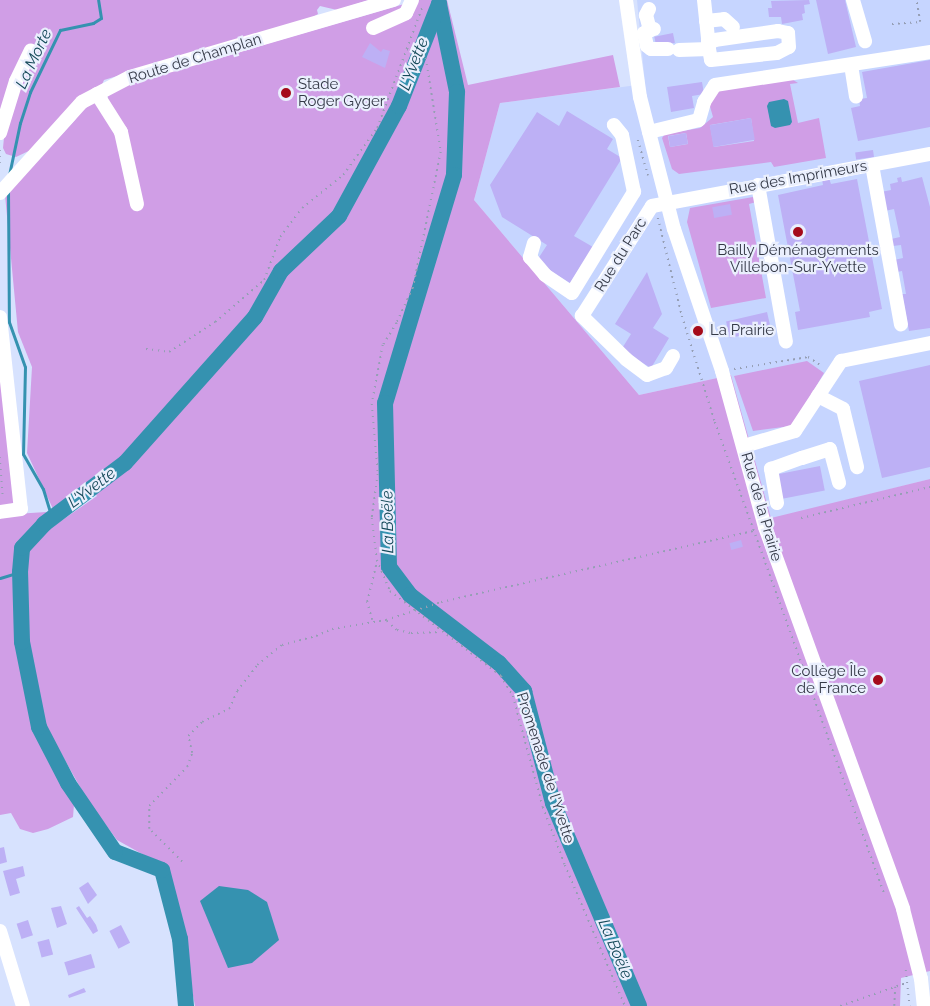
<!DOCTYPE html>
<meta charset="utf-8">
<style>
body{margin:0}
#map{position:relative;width:930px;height:1006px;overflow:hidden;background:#d7e2fe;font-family:Raleway,sans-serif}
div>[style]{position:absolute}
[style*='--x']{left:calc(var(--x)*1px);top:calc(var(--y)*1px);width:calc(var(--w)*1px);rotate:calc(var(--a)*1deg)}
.built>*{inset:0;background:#c6d5ff}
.green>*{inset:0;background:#d09ee6}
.water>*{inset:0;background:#3592b0}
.stream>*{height:3px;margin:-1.5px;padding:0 1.5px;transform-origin:1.5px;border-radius:1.5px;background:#3592b0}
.river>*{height:16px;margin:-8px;padding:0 8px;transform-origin:8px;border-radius:8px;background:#3592b0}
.building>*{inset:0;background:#bdb0f5;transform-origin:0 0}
.path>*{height:1.5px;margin-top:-0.75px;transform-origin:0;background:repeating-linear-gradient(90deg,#959eb4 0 1.5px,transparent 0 6px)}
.minor>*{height:14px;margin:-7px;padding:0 7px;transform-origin:7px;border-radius:7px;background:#fff}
.dots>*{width:16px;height:16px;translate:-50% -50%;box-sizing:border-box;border:3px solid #eaeffd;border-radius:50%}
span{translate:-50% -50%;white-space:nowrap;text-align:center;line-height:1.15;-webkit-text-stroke:4.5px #eaeffd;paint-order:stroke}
.street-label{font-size:15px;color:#343947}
.poi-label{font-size:15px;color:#343947}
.left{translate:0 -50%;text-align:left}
.right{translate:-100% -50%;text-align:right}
.water-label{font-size:16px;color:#144858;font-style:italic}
</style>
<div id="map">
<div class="built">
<div style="clip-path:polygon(637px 0,930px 0,930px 479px,771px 519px,731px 375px,639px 395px,474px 200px,500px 103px,645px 84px)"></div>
</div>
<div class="green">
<div style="clip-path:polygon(0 0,369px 0,337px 10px,320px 6px,317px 10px,318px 14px,313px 17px,104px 80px,100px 89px,109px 107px,107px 90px,418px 0,447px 0,468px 85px,613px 55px,620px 87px,500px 103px,474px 200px,639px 395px,731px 375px,771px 518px,930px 479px,930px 971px,901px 978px,900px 1006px,195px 1006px,169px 869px,117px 840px,88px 801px,45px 725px,25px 619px,25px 560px,30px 548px,48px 530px,97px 496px,89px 485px,53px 509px,27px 453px,32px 367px,18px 332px,5px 195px,77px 118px,52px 140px,16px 157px,6px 154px,3px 148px,5px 127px,0 120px)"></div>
<div style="clip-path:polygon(evenodd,790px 78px,798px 83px,790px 84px,798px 123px,819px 118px,826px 158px,774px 167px,771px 162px,679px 174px,672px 169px,662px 138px,665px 134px,700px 128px,713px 117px,709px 103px,718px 90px,790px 78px,751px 118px,754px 141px,714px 147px,710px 125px,751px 118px,790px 78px,686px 133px,688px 144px,670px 147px,668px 136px,686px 133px)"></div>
<div style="clip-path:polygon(753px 197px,756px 202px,749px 204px,766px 298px,711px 308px,687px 222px,690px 208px)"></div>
<div style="clip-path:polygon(0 357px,14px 503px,0 510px)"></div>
<div style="clip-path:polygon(807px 361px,824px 373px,797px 419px,791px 426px,753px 431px,734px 376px)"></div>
<div style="clip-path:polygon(46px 512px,47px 516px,17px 547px,22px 642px,39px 727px,75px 792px,73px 817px,48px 829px,33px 833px,20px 829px,11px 813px,0 815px,0 515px)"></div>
</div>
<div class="water">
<div style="clip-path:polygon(784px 99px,788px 101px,792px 122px,790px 125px,775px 128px,771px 126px,767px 106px,769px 102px)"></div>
<div style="clip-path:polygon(219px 886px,248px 890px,267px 902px,279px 940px,252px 963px,228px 968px,200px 901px)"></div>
</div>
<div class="stream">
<div style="--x:9;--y:175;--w:53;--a:-78.1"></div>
<div style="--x:20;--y:123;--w:33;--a:-72"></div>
<div style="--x:30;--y:92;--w:69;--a:-64.2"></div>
<div style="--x:60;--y:30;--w:34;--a:-12"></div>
<div style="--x:93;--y:23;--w:9;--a:-32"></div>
<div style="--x:101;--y:18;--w:18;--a:-99"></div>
<div style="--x:8;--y:191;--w:131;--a:89.6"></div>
<div style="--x:9;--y:322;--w:48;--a:70.4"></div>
<div style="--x:25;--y:367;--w:87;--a:91.3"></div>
<div style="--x:23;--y:454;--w:40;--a:60.3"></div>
<div style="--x:43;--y:489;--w:30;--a:73"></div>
<div style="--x:0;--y:578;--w:21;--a:-17"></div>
</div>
<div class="river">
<div style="--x:439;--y:4;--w:90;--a:78.4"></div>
<div style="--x:457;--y:92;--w:83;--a:92.1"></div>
<div style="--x:454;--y:175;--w:238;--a:106.8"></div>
<div style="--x:385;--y:403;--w:164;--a:88.6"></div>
<div style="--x:389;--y:567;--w:35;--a:53"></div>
<div style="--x:410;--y:595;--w:112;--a:37.4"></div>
<div style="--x:499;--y:663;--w:38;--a:48"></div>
<div style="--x:524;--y:691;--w:116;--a:75.5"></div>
<div style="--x:553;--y:803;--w:220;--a:67"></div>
<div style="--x:186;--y:1006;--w:67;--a:-95.1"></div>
<div style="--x:180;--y:939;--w:71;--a:-104.6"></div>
<div style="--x:162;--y:870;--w:50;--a:-159"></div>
<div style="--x:115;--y:852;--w:83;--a:-124.3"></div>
<div style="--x:68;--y:783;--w:63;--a:-117.4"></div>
<div style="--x:39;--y:727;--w:87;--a:-101.3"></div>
<div style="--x:22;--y:642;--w:70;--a:-91.6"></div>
<div style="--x:20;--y:572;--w:24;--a:-85"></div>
<div style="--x:22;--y:548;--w:33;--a:-47"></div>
<div style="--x:44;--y:524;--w:101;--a:-37"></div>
<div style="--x:125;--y:463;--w:195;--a:-48.3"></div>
<div style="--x:255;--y:317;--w:53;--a:-60.5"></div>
<div style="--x:281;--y:271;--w:80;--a:-43.5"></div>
<div style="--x:339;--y:216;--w:125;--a:-61.4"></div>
<div style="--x:399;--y:106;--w:110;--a:-68.6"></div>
</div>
<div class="building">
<div style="clip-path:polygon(809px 0,810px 4px,804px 5px,805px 13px,802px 14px,803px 20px,782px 24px,781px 17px,769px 17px,768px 8px,772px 8px,771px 1px)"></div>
<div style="clip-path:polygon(816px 0,845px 0,856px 47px,828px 54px)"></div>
<div style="left:673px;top:33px;width:10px;height:19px;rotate:79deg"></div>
<div style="clip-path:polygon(370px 43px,381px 52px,383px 49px,390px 51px,385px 68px,362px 57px)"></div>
<div style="clip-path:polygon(930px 60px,930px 127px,858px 141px,851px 108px,860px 106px,859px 99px,867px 98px,862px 72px)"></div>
<div style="clip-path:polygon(702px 82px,704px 94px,692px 96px,694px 108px,671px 112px,667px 87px)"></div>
<div style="clip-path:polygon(567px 111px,613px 139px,607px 149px,622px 158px,574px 236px,593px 247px,570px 283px,536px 262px,547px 245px,502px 217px,490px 185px,537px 112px,559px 126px)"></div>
<div style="left:751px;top:118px;width:22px;height:42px;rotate:80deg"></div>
<div style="left:686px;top:133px;width:11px;height:18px;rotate:80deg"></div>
<div style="left:873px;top:150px;width:7px;height:18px;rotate:82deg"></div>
<div style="clip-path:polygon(901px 177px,902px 182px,922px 177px,930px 207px,930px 328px,909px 331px,902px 294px,906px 294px,902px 271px,897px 272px,894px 260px,903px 258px,901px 245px,893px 246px,891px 239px,900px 237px,894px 209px,885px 211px,881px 192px,891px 190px,890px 184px,898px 182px,897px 178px)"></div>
<div style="clip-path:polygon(829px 178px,831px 184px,857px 179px,882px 309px,869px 312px,870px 317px,798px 330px,795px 312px,800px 311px,778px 195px,823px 185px,822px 179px)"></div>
<div style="left:730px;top:204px;width:11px;height:18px;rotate:80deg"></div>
<div style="clip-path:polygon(647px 272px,662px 314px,653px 328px,669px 338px,651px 368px,621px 350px,631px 334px,615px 324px)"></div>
<div style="left:767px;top:312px;width:17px;height:42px;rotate:77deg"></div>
<div style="clip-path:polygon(930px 365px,930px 467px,882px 478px,859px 381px)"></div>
<div style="left:820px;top:466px;width:25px;height:47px;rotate:79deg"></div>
<div style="left:741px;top:540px;width:7px;height:12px;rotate:74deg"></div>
<div style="clip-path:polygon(4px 847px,7px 862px,0 864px,0 848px)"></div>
<div style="clip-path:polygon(23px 866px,25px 876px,16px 879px,20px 893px,10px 896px,3px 871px)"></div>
<div style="clip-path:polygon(88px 882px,97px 895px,88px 904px,79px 888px)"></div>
<div style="clip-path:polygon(61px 906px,67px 924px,57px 928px,51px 908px)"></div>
<div style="clip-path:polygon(79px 906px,87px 918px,90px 916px,96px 925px,98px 931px,93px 934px,76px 908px)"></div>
<div style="left:28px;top:920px;width:16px;height:12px;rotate:72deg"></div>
<div style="left:121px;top:925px;width:20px;height:13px;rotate:63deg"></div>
<div style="left:49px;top:939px;width:16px;height:12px;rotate:75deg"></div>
<div style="left:91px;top:954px;width:14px;height:28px;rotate:73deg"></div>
<div style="clip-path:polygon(84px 988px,86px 992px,69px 998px,68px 995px)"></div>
</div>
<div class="path">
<div style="--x:892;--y:24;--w:28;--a:-4"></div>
<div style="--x:920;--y:22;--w:22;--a:-100"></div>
<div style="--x:407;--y:49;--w:21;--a:25"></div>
<div style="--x:426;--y:58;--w:95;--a:80.9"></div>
<div style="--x:441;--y:152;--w:139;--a:101.6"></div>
<div style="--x:413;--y:288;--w:38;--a:115"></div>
<div style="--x:397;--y:323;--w:26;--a:122"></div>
<div style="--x:383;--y:345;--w:60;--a:100.6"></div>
<div style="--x:372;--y:404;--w:70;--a:85.1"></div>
<div style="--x:378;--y:474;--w:44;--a:97.8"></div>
<div style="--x:372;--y:518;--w:42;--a:83.2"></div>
<div style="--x:377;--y:560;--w:34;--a:67"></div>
<div style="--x:390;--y:591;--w:140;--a:37.4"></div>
<div style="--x:501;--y:676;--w:23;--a:59"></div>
<div style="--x:513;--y:696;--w:115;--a:74.9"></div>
<div style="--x:543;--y:807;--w:62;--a:69.2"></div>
<div style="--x:565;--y:865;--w:153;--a:66.9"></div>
<div style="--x:638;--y:140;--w:37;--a:74"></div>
<div style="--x:0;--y:150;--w:18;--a:90"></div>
<div style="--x:658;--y:218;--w:101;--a:76.2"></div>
<div style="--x:682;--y:316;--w:111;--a:72.7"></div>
<div style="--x:715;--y:422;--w:500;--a:70.26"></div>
<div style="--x:146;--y:349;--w:23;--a:7"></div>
<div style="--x:169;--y:352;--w:55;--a:-33.1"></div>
<div style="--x:215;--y:322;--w:65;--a:-40.6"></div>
<div style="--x:264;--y:280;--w:46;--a:-69.6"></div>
<div style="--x:280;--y:237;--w:36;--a:-53"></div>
<div style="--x:302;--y:208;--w:53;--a:-38.8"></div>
<div style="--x:343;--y:175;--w:58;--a:-54.1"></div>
<div style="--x:377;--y:128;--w:131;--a:-69.5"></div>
<div style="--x:734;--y:369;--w:75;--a:-9.2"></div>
<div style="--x:808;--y:357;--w:17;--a:33"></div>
<div style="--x:0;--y:457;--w:41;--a:85.8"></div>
<div style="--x:801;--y:518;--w:133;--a:-13.5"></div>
<div style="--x:372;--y:620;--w:19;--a:-106"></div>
<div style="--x:367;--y:602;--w:42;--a:-76.3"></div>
<div style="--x:387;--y:621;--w:13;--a:42"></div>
<div style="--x:397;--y:630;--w:14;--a:12"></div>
<div style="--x:411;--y:633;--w:30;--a:-2"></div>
<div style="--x:182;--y:862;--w:47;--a:-135"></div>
<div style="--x:149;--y:829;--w:23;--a:-90"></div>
<div style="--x:149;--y:806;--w:54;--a:-45.7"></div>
<div style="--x:187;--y:767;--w:15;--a:-70"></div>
<div style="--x:192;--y:753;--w:17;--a:-103"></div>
<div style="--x:188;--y:736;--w:20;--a:-45"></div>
<div style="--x:202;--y:722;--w:30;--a:-26"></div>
<div style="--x:229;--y:709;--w:20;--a:-66"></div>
<div style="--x:237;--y:691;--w:33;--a:-52"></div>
<div style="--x:257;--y:665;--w:32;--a:-39"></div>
<div style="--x:282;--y:645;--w:35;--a:-15"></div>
<div style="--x:316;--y:636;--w:17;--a:-24"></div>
<div style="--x:332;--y:629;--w:55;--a:-9.5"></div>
<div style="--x:386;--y:620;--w:58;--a:-18.1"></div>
<div style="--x:441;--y:602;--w:320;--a:-12.8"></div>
<div style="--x:906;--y:970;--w:36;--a:84"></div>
<div style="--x:840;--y:1006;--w:70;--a:-19.2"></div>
<div style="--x:894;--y:1006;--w:19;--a:-87"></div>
</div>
<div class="minor">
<div style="--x:626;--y:0;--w:98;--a:81.8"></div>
<div style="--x:640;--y:97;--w:136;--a:75.6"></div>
<div style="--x:674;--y:229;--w:150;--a:71.3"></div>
<div style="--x:722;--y:371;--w:162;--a:74.6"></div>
<div style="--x:765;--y:527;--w:406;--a:70.1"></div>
<div style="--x:903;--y:909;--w:72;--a:75.6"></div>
<div style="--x:921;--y:979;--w:27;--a:84"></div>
<div style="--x:704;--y:0;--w:39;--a:84"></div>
<div style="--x:708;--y:39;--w:5;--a:90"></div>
<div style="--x:708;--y:44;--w:16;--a:79"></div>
<div style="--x:711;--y:60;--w:66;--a:-6.1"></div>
<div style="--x:777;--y:53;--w:13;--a:-27"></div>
<div style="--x:789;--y:47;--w:14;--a:-94"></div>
<div style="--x:788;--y:33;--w:10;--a:-169"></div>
<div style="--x:778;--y:31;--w:64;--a:171.9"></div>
<div style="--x:715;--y:40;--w:8;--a:150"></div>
<div style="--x:853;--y:0;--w:43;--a:73.7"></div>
<div style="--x:649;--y:9;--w:7;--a:117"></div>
<div style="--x:646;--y:15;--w:16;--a:75"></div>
<div style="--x:650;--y:30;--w:4;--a:-14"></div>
<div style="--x:706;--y:21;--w:18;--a:-6"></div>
<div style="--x:724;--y:19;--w:12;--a:42"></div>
<div style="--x:373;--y:28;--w:36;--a:-24"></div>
<div style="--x:406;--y:13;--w:14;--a:-65"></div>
<div style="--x:650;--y:30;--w:7;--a:153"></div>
<div style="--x:644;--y:33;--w:13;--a:77"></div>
<div style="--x:647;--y:46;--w:5;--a:37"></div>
<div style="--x:651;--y:49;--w:17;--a:0"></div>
<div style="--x:679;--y:50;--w:30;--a:-2"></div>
<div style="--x:851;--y:65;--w:32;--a:81"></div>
<div style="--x:97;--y:94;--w:45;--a:57.7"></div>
<div style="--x:121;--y:132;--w:74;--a:77.5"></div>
<div style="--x:649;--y:132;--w:51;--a:-13.5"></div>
<div style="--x:699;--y:120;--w:19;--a:-74"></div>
<div style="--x:704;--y:102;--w:20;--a:-57"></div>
<div style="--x:715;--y:85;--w:218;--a:-8.7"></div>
<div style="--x:0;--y:133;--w:54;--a:-72.9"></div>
<div style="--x:16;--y:81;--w:34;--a:-64"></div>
<div style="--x:872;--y:165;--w:162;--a:79.7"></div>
<div style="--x:758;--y:185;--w:159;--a:79.9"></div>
<div style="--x:0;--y:193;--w:122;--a:-48"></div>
<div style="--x:82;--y:102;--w:54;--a:-27.5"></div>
<div style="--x:130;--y:77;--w:275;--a:-16.3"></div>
<div style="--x:534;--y:243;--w:15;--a:106"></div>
<div style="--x:530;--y:257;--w:23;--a:50"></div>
<div style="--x:545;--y:275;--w:32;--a:34"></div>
<div style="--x:572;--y:293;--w:119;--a:-58.5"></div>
<div style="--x:634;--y:192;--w:58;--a:-101.9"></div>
<div style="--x:622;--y:135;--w:13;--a:-129"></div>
<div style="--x:0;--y:317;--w:193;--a:83.8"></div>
<div style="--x:21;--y:509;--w:21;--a:172"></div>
<div style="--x:673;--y:356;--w:14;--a:120"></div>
<div style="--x:666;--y:368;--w:20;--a:160"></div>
<div style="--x:647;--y:375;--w:26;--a:-143"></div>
<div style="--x:626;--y:359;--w:62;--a:-135.7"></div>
<div style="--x:582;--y:316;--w:130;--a:-57.5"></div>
<div style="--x:652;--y:206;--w:283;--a:-10.6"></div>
<div style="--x:818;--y:396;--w:28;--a:27"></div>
<div style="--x:843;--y:409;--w:60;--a:76.4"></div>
<div style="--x:744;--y:446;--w:53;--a:-16.4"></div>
<div style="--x:795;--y:431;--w:84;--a:-56.7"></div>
<div style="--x:841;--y:361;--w:91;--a:-11.4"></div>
<div style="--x:777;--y:503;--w:35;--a:-100"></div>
<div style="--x:771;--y:469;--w:33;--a:-20"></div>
<div style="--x:802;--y:458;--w:29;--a:-18"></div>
<div style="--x:830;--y:449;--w:35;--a:75"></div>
<div style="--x:0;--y:931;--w:78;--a:73"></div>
</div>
<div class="dots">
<div style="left:286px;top:93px;background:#a50b1b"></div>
<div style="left:798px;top:232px;background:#a50b1b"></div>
<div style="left:698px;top:331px;background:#a50b1b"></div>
<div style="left:878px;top:680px;background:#a50b1b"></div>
</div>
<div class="street-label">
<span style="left:195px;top:59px;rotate:-17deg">Route de Champlan</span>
<span style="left:798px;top:178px;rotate:-10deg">Rue des Imprimeurs</span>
<span style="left:621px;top:255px;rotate:-58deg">Rue du Parc</span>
<span style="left:761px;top:507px;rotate:74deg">Rue de la Prairie</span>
<span style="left:545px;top:768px;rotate:72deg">Promenade de l'Yvette</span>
</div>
<div class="poi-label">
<span class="left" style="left:298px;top:93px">Stade<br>Roger Gyger</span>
<span style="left:798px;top:259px">Bailly Déménagements<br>Villebon-Sur-Yvette</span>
<span class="left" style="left:710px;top:331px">La Prairie</span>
<span class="right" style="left:866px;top:680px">Collège Île<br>de France</span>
</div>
<div class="water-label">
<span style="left:34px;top:59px;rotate:-65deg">La Morte</span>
<span style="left:414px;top:64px;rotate:-69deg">L'Yvette</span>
<span style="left:92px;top:488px;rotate:-37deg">L'Yvette</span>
<span style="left:388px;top:522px;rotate:-91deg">La Boële</span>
<span style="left:615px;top:949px;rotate:67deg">La Boële</span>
</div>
</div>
